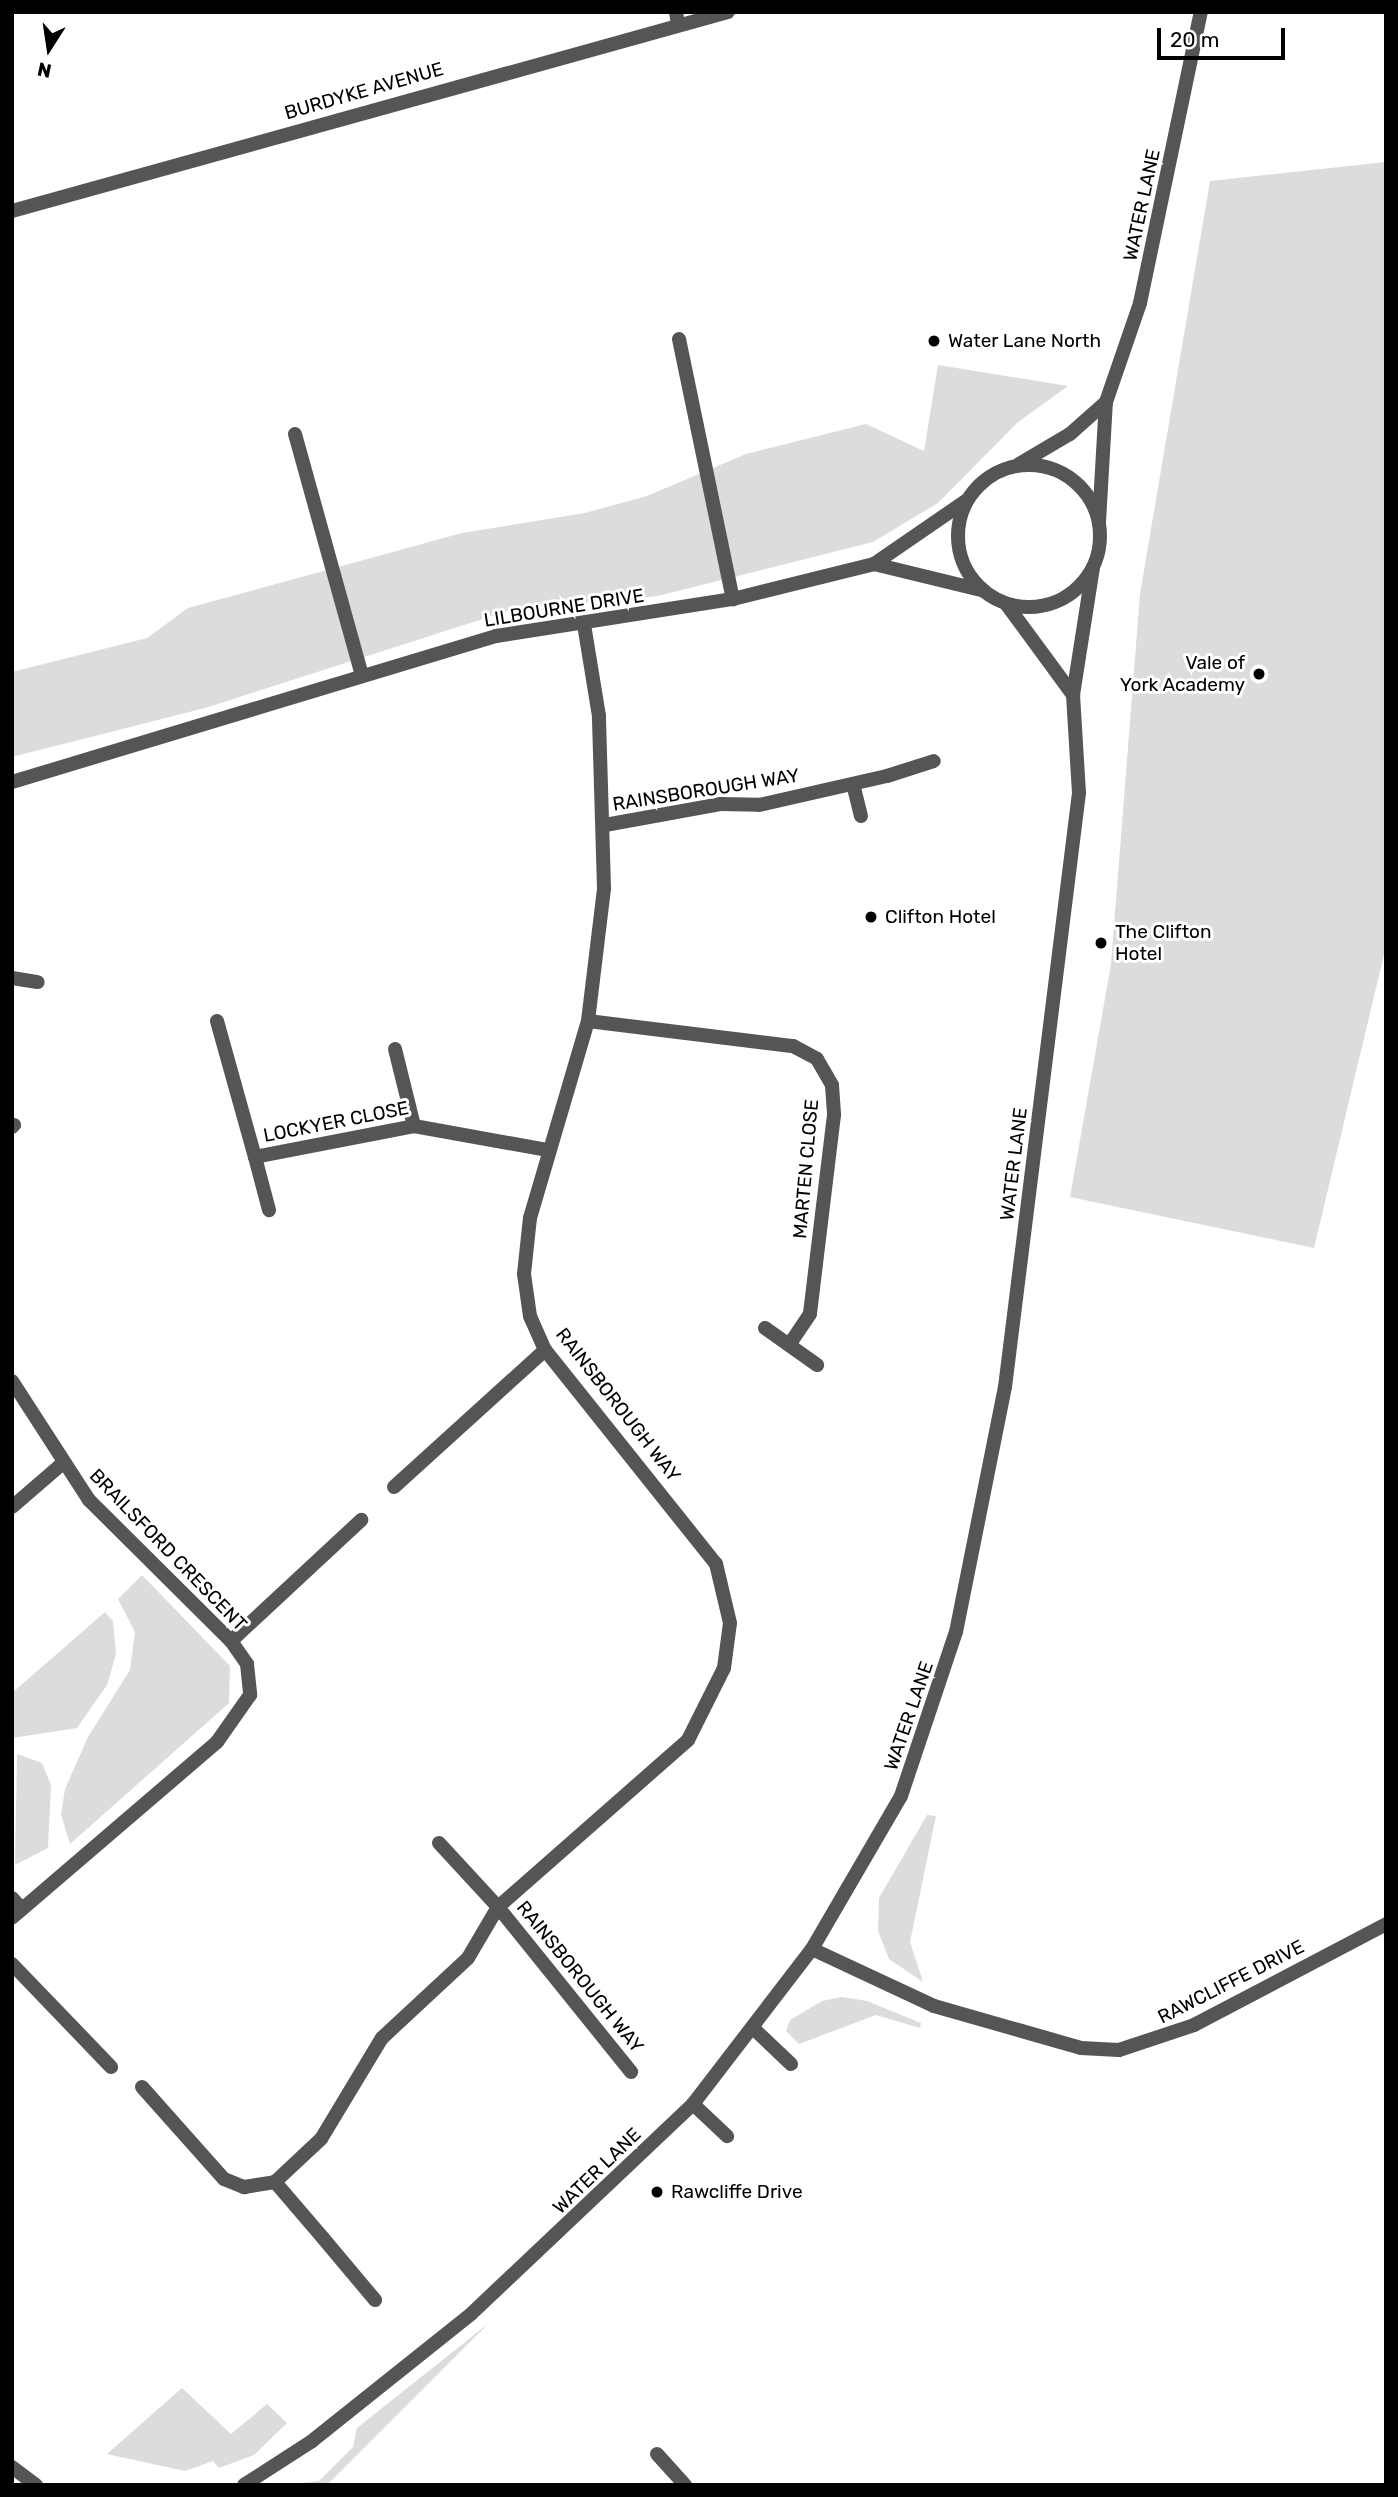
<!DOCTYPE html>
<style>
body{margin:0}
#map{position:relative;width:1398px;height:2497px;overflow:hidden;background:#fff;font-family:Rubik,sans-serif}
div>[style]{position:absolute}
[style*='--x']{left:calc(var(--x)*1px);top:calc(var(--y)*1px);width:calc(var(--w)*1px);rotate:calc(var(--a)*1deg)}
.green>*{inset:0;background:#dcdcdc}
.service>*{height:14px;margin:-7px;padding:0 7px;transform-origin:7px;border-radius:7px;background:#555}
.minor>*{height:14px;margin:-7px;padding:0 7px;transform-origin:7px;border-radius:7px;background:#555}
.tertiary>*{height:14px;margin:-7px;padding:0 7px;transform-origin:7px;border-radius:7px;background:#555}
.tertiary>.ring{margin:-7px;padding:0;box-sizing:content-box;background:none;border:14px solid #555;border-radius:50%}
.dots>*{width:19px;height:19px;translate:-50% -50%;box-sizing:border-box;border:4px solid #fff;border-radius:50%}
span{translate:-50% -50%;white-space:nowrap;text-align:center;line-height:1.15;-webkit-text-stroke:6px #fff;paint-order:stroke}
.street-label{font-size:19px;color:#000}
.poi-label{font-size:19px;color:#000}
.left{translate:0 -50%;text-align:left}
.right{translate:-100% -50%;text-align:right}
.frame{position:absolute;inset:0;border:14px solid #000;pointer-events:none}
.north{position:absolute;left:14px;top:14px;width:70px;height:70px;-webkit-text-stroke:5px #fff;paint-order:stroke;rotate:192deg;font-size:19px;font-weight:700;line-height:28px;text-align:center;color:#000}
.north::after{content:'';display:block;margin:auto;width:24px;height:32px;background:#000;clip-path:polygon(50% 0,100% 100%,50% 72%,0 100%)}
.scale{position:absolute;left:1157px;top:28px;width:128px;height:32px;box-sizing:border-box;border:4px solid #000;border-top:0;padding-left:9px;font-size:21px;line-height:24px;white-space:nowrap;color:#000;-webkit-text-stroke:5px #fff;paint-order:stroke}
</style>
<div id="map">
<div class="green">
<div style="clip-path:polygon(1386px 162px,1386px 946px,1314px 1248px,1070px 1197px,1111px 964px,1140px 594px,1210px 181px)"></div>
<div style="clip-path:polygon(938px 365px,1068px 386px,1017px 423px,938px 503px,873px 542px,658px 596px,514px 609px,205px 708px,12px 757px,12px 672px,147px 638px,188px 608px,462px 533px,585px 513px,647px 496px,746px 454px,866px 424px,924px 451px)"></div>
<div style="clip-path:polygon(142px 1575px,230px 1666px,229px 1703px,70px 1844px,61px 1815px,65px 1789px,88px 1737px,130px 1670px,135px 1632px,118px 1599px)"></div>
<div style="clip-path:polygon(105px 1612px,113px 1621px,116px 1654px,107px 1685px,77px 1728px,12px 1738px,12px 1693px)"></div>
<div style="clip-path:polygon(17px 1754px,42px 1763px,51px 1785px,48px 1848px,15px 1865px)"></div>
<div style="clip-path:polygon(927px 1815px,936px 1816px,910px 1942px,923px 1982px,889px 1959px,878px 1931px,879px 1898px)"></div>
<div style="clip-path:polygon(842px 1997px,867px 2001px,921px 2023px,920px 2028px,876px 2015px,799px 2044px,786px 2031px,790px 2020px,822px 2001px)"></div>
<div style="clip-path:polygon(489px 2323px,327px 2485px,280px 2485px,319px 2481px,353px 2447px,357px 2428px)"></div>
<div style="clip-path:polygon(182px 2388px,231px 2434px,267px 2404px,287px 2423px,254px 2455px,219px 2468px,213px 2461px,185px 2471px,107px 2454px)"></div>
</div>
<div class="service">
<div style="--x:887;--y:776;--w:49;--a:-17.7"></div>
<div style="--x:12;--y:978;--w:26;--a:9"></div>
<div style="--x:395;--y:1049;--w:79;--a:76.1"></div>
<div style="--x:12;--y:1127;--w:3;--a:-45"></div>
<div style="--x:394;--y:1487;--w:204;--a:-42.2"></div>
<div style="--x:12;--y:1507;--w:67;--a:-40.8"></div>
<div style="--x:231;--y:1641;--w:178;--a:-42.9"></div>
<div style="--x:439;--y:1843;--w:87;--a:47.3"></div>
<div style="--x:12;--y:1964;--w:143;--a:46.1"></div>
<div style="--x:754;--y:2029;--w:51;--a:43.4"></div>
<div style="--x:142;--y:2087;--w:123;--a:48.3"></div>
<div style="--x:224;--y:2179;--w:22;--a:22"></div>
<div style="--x:244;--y:2187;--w:31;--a:-9"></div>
<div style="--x:693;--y:2104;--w:47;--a:43.3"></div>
<div style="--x:323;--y:2238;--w:81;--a:50"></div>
</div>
<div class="minor">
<div style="--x:676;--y:12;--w:12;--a:81"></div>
<div style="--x:679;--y:339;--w:266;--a:78.3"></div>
<div style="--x:295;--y:434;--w:251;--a:74.5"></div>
<div style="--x:874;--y:564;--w:110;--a:13.7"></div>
<div style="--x:12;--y:782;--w:506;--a:-16.79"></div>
<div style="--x:496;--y:636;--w:240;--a:-8.9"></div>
<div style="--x:733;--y:599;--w:145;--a:-13.9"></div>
<div style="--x:874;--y:564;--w:113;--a:-34.5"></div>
<div style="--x:853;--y:784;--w:33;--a:76"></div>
<div style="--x:605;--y:825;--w:117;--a:-10.3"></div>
<div style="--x:720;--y:804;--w:39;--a:1"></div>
<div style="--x:759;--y:805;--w:131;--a:-12.8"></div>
<div style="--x:217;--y:1021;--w:141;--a:74.4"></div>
<div style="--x:255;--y:1157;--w:162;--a:-11"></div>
<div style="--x:414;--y:1126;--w:135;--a:10.2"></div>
<div style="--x:588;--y:1021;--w:207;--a:7"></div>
<div style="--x:793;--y:1046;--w:27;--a:28"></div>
<div style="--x:817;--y:1059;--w:30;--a:60"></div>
<div style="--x:832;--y:1085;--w:30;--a:86"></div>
<div style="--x:834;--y:1115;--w:200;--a:96.9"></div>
<div style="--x:810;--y:1314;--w:37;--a:124"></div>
<div style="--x:255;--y:1157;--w:55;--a:75.2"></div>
<div style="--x:765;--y:1328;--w:64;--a:35.4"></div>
<div style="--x:12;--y:1381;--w:142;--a:57.1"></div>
<div style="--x:89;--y:1500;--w:200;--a:44.8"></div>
<div style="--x:231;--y:1641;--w:28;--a:55"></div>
<div style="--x:247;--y:1664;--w:31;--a:84"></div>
<div style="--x:250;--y:1695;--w:57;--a:125.1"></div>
<div style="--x:217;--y:1742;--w:270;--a:139.4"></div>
<div style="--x:12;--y:1898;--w:15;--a:48"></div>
<div style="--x:498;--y:1907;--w:212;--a:51.1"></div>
<div style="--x:812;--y:1949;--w:135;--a:25"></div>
<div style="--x:934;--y:2006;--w:153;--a:15.9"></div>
<div style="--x:1081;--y:2048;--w:38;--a:3"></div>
<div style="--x:1119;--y:2050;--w:79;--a:-18.4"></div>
<div style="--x:1194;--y:2025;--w:217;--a:-27.7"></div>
<div style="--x:323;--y:2238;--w:74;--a:-130.6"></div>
<div style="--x:275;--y:2182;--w:63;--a:-43.1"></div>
<div style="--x:321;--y:2139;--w:118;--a:-58.9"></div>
<div style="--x:382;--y:2038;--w:117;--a:-42.9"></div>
<div style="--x:468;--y:1958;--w:59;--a:-59.5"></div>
<div style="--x:498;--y:1907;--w:253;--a:-41.3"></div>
<div style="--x:688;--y:1740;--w:80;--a:-63.4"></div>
<div style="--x:724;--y:1668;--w:45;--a:-82.4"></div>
<div style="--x:730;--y:1623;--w:61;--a:-103.3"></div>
<div style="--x:716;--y:1564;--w:274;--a:-128.6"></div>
<div style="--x:545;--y:1350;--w:37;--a:-114"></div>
<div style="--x:530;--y:1316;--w:42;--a:-98.1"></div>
<div style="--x:524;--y:1274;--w:56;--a:-83.9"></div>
<div style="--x:530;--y:1218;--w:205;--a:-73.6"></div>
<div style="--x:588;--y:1021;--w:134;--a:-83.1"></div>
<div style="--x:604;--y:888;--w:172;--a:-91.7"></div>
<div style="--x:599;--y:716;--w:93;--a:-99.3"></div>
<div style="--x:657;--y:2454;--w:42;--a:47.9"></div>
<div style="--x:12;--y:2467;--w:30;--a:37"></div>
</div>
<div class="tertiary">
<div style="--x:12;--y:211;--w:743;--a:-15.53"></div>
<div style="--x:1019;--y:464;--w:59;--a:-30.5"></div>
<div style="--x:1070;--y:434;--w:48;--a:-41.6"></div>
<div class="ring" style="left:958px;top:465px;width:128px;height:128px"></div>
<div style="--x:1099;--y:522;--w:120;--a:-86.7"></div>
<div style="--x:1106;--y:402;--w:105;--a:-71"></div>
<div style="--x:1140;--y:303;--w:297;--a:-78.2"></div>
<div style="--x:1007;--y:605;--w:112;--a:53.7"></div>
<div style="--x:244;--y:2485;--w:81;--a:-32.9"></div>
<div style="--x:312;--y:2441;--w:203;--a:-38.6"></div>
<div style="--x:471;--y:2314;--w:306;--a:-43.4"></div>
<div style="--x:693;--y:2104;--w:195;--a:-52.5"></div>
<div style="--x:812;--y:1949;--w:177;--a:-59.8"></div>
<div style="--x:901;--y:1796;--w:173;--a:-71.5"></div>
<div style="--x:956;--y:1632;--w:250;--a:-78.7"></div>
<div style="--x:1005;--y:1387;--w:599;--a:-82.9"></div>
<div style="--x:1079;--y:793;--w:98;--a:-93.5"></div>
<div style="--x:1073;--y:695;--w:129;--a:-81.1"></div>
</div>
<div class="dots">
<div style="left:934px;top:341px;background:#000"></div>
<div style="left:1259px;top:674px;background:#000"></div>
<div style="left:871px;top:917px;background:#000"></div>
<div style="left:1101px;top:943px;background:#000"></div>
<div style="left:657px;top:2192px;background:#000"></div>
</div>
<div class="street-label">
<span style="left:364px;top:91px;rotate:-16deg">BURDYKE AVENUE</span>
<span style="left:1142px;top:205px;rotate:-78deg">WATER LANE</span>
<span style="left:564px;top:608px;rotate:-9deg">LILBOURNE DRIVE</span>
<span style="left:706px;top:790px;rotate:-9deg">RAINSBOROUGH WAY</span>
<span style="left:336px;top:1122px;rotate:-11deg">LOCKYER CLOSE</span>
<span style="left:1014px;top:1164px;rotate:-83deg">WATER LANE</span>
<span style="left:806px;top:1169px;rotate:-85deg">MARTEN CLOSE</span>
<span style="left:618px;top:1405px;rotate:52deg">RAINSBOROUGH WAY</span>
<span style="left:168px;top:1550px;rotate:46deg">BRAILSFORD CRESCENT</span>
<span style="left:909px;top:1716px;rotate:-71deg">WATER LANE</span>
<span style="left:580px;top:1977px;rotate:51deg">RAINSBOROUGH WAY</span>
<span style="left:1231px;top:1982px;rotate:-27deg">RAWCLIFFE DRIVE</span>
<span style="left:597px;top:2171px;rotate:-44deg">WATER LANE</span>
</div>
<div class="poi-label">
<span class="left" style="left:948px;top:341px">Water Lane North</span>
<span class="right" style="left:1245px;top:674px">Vale of<br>York Academy</span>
<span class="left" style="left:885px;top:917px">Clifton Hotel</span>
<span class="left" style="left:1115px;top:943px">The Clifton<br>Hotel</span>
<span class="left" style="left:671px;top:2192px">Rawcliffe Drive</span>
</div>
<div class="frame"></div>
<div class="north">N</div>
<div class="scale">20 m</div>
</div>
